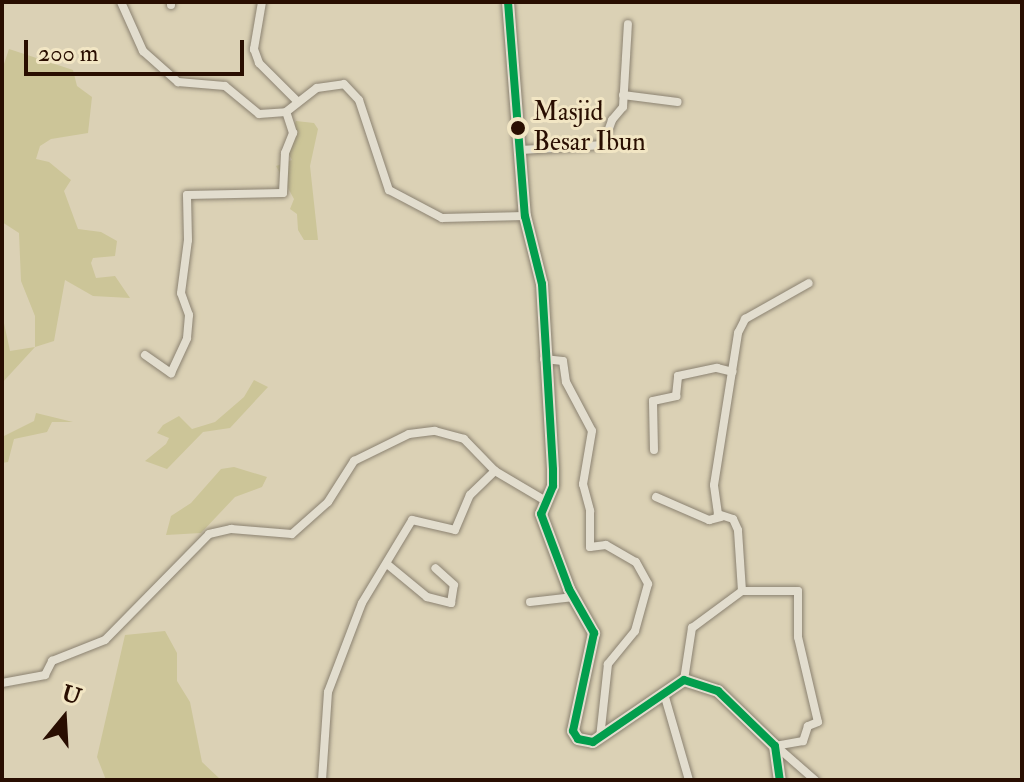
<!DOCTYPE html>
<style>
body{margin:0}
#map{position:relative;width:1024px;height:782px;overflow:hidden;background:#dbd1b5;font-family:"IM FELL Double Pica",serif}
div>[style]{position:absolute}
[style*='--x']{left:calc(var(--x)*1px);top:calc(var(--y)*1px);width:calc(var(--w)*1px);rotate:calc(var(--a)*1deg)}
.green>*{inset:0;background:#ccc598}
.roads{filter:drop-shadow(0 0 2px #8b8271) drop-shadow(0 0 2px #8b8271)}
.street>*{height:8px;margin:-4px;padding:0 4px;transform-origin:4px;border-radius:4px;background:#e2ddce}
.secondary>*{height:12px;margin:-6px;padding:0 6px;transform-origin:6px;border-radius:6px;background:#e2ddce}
.bus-1>*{height:8px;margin:-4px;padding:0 4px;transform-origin:4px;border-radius:4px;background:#029e4d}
.dots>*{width:22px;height:22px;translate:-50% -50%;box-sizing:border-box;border:4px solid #f2e6c4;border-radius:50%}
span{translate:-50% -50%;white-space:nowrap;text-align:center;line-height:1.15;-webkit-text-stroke:6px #f2e6c4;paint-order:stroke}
.bus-label{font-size:26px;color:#290e01}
.left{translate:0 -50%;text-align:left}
.frame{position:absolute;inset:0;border:4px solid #290e01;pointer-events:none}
.north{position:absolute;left:24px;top:678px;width:80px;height:80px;-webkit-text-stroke:6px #f2e6c4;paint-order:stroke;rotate:18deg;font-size:22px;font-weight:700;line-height:32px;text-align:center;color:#290e01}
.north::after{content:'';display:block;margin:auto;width:28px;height:36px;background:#290e01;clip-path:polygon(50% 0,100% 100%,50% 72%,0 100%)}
.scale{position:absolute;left:24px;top:40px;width:220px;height:36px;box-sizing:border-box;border:4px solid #290e01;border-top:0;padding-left:10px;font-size:24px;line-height:28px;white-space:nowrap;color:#290e01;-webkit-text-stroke:6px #f2e6c4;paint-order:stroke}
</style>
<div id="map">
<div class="green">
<div style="clip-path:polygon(9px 49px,73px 70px,77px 86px,92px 97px,88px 133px,51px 139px,40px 146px,36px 159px,49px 162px,71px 180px,64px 191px,78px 229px,101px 232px,117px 241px,115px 256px,93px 258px,91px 263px,96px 278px,115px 276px,130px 298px,93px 296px,65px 280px,54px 341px,35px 347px,2px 383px,2px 314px,10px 351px,35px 347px,35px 316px,21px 281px,19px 233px,2px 222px,2px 70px)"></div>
<div style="clip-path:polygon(296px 121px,314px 123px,318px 129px,310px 166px,318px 240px,304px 240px,298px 230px,297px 214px,290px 209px,294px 199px,276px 166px,292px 160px,286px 149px)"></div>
<div style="clip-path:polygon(254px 380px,268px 387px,230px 428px,203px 432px,167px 469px,145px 461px,166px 444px,169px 438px,157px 433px,163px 425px,179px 416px,192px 429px,215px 422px,244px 397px)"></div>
<div style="clip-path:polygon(36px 413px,73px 422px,52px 422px,47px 432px,14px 439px,8px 462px,2px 463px,2px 437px,34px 421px)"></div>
<div style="clip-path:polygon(234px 467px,267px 477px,262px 487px,235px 497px,201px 533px,166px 535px,171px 516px,191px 503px,221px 469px)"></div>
<div style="clip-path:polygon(165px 631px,177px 653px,177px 681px,190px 702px,202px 762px,221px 780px,106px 780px,97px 757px,125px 635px)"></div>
</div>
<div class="roads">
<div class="street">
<div style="--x:121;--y:2;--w:54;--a:65.8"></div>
<div style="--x:143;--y:51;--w:47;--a:41.5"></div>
<div style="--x:178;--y:82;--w:47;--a:4.9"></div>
<div style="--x:225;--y:86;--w:44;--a:39.5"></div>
<div style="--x:259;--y:114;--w:27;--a:-4"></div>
<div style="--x:286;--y:112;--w:39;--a:-38"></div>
<div style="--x:317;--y:88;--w:27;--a:-8"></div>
<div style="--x:344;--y:84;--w:22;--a:47"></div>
<div style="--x:359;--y:100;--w:95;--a:71.6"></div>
<div style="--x:389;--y:190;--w:60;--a:27.8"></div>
<div style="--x:442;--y:218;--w:83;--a:-1.4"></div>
<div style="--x:171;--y:2;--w:3;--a:90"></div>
<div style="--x:262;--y:2;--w:48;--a:99.7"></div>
<div style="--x:254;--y:49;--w:15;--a:70"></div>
<div style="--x:259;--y:63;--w:54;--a:45"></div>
<div style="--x:623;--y:95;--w:55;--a:7.3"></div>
<div style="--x:521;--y:150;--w:82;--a:-3.5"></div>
<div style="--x:603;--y:145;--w:27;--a:-70"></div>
<div style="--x:612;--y:120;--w:17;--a:-50"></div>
<div style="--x:623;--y:107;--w:83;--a:-86.6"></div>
<div style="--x:145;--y:355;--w:32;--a:35"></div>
<div style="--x:171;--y:373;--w:38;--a:-65"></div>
<div style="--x:187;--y:338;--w:23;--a:-85"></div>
<div style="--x:189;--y:315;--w:23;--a:-110"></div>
<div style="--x:181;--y:293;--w:53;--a:-82.5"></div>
<div style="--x:188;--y:240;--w:45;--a:-91.3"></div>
<div style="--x:187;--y:195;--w:96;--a:-1.2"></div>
<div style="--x:283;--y:193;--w:40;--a:-87.1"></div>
<div style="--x:285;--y:153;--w:22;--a:-68"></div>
<div style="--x:293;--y:133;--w:22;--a:-108"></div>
<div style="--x:544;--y:359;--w:19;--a:6"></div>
<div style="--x:563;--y:361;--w:21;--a:82"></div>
<div style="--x:566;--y:382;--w:55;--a:62"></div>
<div style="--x:592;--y:431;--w:54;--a:99.6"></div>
<div style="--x:583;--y:484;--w:28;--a:75"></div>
<div style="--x:590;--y:511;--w:36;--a:90"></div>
<div style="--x:590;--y:547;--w:16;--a:-7"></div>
<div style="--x:606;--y:545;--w:34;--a:30"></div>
<div style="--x:636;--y:562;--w:25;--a:61"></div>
<div style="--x:648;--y:584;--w:49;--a:105.5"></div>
<div style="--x:635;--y:631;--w:43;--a:129.3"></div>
<div style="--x:608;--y:664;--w:74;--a:96.2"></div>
<div style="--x:654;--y:450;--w:49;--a:-91.2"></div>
<div style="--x:653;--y:401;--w:24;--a:-12"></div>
<div style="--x:676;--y:396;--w:20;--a:-84"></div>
<div style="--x:678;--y:376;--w:40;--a:-12"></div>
<div style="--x:717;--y:368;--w:16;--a:14"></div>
<div style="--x:656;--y:497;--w:58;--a:23.5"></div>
<div style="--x:709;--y:520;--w:12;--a:-14"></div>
<div style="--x:387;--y:564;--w:52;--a:39.5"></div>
<div style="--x:427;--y:597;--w:25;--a:14"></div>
<div style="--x:451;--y:603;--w:18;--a:-81"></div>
<div style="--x:454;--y:585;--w:25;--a:-138"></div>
<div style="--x:742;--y:591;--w:56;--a:0"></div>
<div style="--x:798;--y:591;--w:46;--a:90"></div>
<div style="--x:798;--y:637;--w:87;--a:76.8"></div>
<div style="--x:818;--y:722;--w:11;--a:158"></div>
<div style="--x:808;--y:726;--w:16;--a:108"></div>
<div style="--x:803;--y:741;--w:28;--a:170"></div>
<div style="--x:530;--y:602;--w:44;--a:-6.5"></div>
<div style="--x:684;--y:680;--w:53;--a:-81.3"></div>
<div style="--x:692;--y:628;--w:62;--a:-36.5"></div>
<div style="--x:742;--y:591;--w:61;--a:-93.8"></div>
<div style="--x:738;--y:530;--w:12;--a:-114"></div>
<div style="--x:733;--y:519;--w:16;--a:-162"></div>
<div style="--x:718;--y:514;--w:29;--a:-98"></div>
<div style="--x:714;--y:485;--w:154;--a:-81"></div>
<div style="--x:738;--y:333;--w:16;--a:-63"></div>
<div style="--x:745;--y:319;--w:73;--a:-29.4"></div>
<div style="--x:2;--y:683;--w:44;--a:-10.5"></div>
<div style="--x:45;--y:675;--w:16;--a:-63"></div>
<div style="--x:52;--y:661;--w:57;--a:-21.6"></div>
<div style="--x:105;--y:640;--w:148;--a:-45.5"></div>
<div style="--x:209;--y:534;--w:23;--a:-13"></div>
<div style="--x:231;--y:529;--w:61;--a:4.7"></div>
<div style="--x:292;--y:534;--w:48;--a:-41.6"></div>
<div style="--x:328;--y:502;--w:49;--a:-57.6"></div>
<div style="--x:354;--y:461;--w:61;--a:-26.1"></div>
<div style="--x:409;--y:434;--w:26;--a:-7"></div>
<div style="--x:435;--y:431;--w:30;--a:15"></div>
<div style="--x:464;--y:439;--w:45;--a:45.9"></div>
<div style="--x:495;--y:471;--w:57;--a:30.6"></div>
<div style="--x:665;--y:697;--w:86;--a:73.9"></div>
<div style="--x:776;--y:746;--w:52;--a:41.1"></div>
<div style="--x:322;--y:780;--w:88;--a:-86.1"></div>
<div style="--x:328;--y:692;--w:95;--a:-69.1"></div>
<div style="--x:362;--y:603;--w:97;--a:-58.9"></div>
<div style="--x:412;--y:520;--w:44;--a:13.1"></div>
<div style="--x:455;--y:530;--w:38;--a:-67"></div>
<div style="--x:470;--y:495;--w:35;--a:-44"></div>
</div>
<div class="secondary">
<div style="--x:508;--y:2;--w:215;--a:85.5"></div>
<div style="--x:525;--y:216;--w:70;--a:76"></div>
<div style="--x:542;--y:284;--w:186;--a:86.6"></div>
<div style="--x:553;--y:470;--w:16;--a:90"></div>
<div style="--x:553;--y:486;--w:30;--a:113"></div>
<div style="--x:541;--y:514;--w:80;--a:69.5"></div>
<div style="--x:569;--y:589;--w:51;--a:60.4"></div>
<div style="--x:594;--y:633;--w:100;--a:102.1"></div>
<div style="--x:573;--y:731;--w:9;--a:58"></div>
<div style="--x:578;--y:739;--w:15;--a:11"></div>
<div style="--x:593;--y:742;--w:110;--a:-34.3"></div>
<div style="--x:684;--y:680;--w:36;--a:18"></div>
<div style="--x:718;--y:691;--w:79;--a:44"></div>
<div style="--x:775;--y:746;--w:34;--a:82"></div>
</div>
</div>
<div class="bus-1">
<div style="--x:508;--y:2;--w:215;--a:85.5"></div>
<div style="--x:525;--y:216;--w:70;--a:76"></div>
<div style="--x:542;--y:284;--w:186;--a:86.6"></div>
<div style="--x:553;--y:470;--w:16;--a:90"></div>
<div style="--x:553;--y:486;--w:30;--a:113"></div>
<div style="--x:541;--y:514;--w:80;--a:69.5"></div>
<div style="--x:569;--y:589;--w:51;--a:60.4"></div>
<div style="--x:594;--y:633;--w:100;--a:102.1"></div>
<div style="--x:573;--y:731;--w:9;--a:58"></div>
<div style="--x:578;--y:739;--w:15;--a:11"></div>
<div style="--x:593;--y:742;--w:110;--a:-34.3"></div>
<div style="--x:684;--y:680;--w:36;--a:18"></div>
<div style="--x:718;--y:691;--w:79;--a:44"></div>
<div style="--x:775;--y:746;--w:34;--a:82"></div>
</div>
<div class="dots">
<div style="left:518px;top:128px;background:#290e01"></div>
</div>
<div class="bus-label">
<span class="left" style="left:533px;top:128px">Masjid<br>Besar Ibun</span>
</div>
<div class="frame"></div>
<div class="north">U</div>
<div class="scale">200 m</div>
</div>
